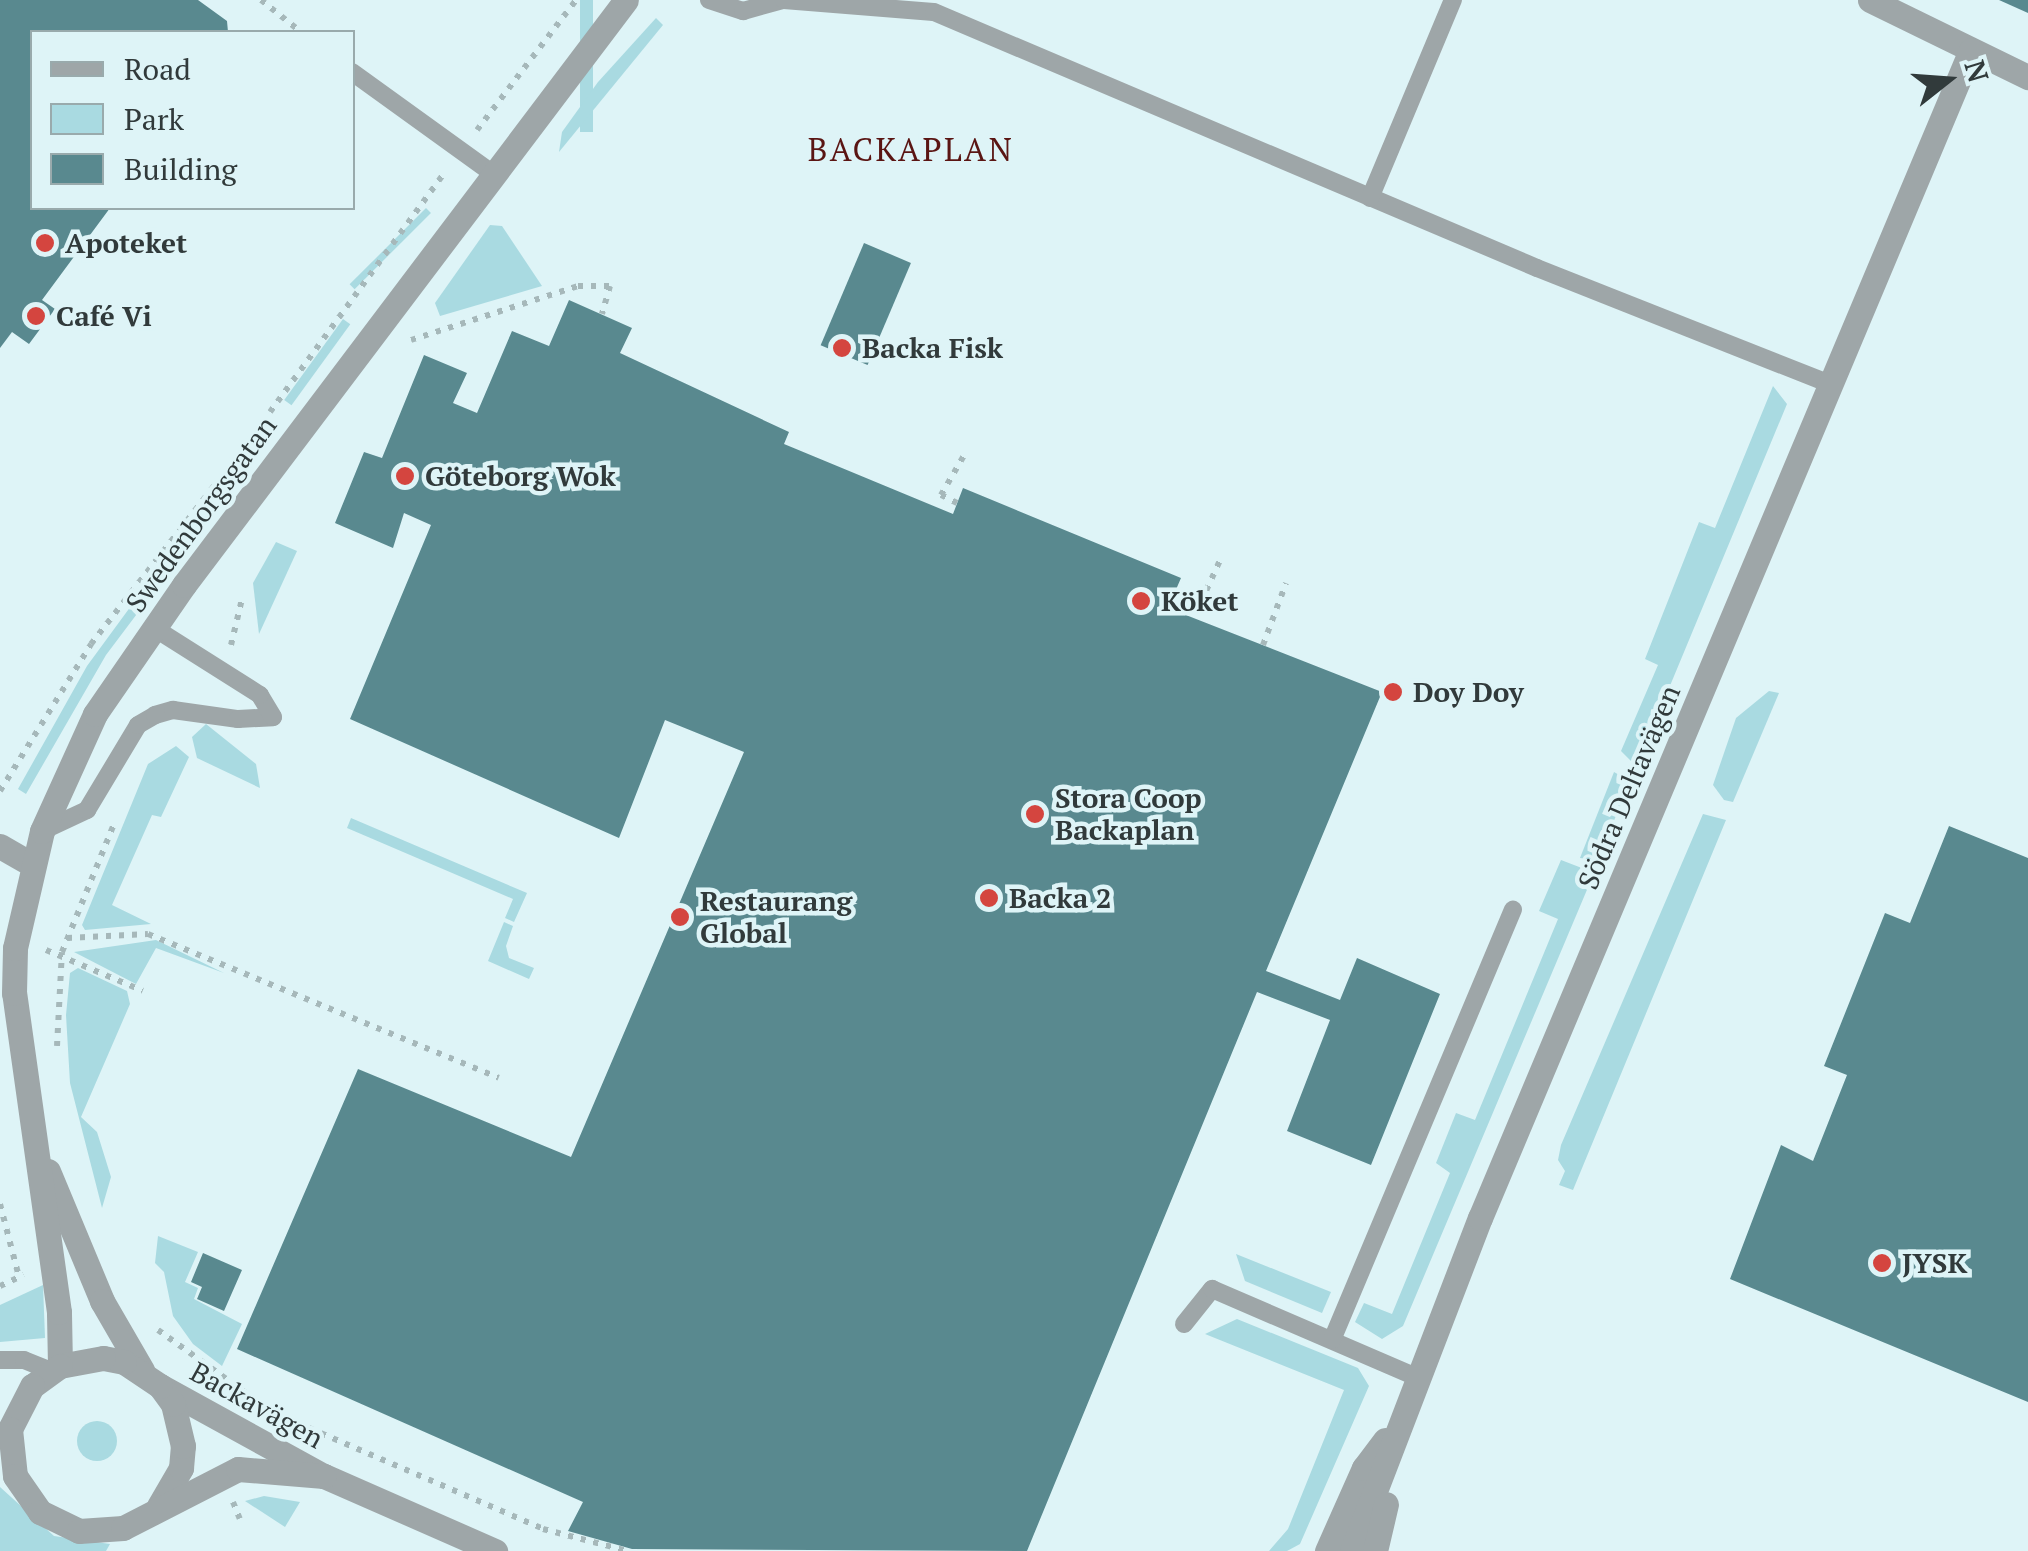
<!DOCTYPE html>
<meta charset="utf-8">
<style>
body{margin:0}
#map{position:relative;width:2028px;height:1551px;overflow:hidden;background:#def4f7;font-family:"PT Serif",serif}
div>[style]{position:absolute}
[style*='--x']{left:calc(var(--x)*1px);top:calc(var(--y)*1px);width:calc(var(--w)*1px);rotate:calc(var(--a)*1deg)}
.green>*{inset:0;background:#a9dae1;transform-origin:0 0}
.round{border-radius:50%}
.building>*{inset:0;background:#59898f;transform-origin:0 0}
.path>*{height:6px;margin-top:-3px;transform-origin:0;background:repeating-linear-gradient(90deg,#a6b8ba 0 5px,transparent 0 13px)}
.service>*{height:18px;margin:-9px;padding:0 9px;transform-origin:9px;border-radius:9px;background:#9ea6a8}
.minor>*{height:25px;margin:-12.5px;padding:0 12.5px;transform-origin:12.5px;border-radius:12.5px;background:#9ea6a8}
.dots>*{width:28px;height:28px;translate:-50% -50%;box-sizing:border-box;border:5px solid #def4f7;border-radius:50%}
span{translate:-50% -50%;white-space:nowrap;text-align:center;line-height:1.15;-webkit-text-stroke:9px #def4f7;paint-order:stroke}
.poi-label{font-size:28px;color:#313a3b;font-weight:700}
.left{translate:0 -50%;text-align:left}
.street-label{font-size:28px;color:#313a3b}
.quarter-label{font-size:32px;color:#5a1513;letter-spacing:2.5px}
.legend{position:absolute;left:30px;top:30px;width:325px;height:180px;box-sizing:border-box;background:#def4f7;border:2px solid #99aaac;margin:0;padding:12px 18px;list-style:none;font-size:30px;color:#313a3b}
.legend li{display:flex;align-items:center;gap:20px;height:50px}
.legend b{width:50px;border:2px solid #99aaac}
.north{position:absolute;left:1898px;top:30px;width:100px;height:100px;-webkit-text-stroke:8px #def4f7;paint-order:stroke;rotate:73deg;font-size:28px;font-weight:700;line-height:40px;text-align:center;color:#313a3b}
.north::after{content:'';display:block;margin:auto;width:35px;height:45px;background:#313a3b;clip-path:polygon(50% 0,100% 100%,50% 72%,0 100%)}
</style>
<div id="map">
<div class="green">
<div style="left:580px;top:0;width:13px;height:132px"></div>
<div style="clip-path:polygon(656px 18px,663px 25px,559px 152px,562px 132px,598px 82px)"></div>
<div style="left:426px;top:208px;width:7px;height:108px;rotate:45deg"></div>
<div style="clip-path:polygon(490px 225px,502px 226px,542px 286px,440px 316px,435px 303px)"></div>
<div style="left:343px;top:319px;width:9px;height:100px;rotate:36deg"></div>
<div style="clip-path:polygon(1773px 386px,1787px 404px,1640px 758px,1632px 762px,1621px 751px,1658px 665px,1645px 659px,1699px 522px,1715px 528px)"></div>
<div style="clip-path:polygon(230px 471px,237px 481px,106px 655px,26px 794px,18px 789px,87px 666px)"></div>
<div style="clip-path:polygon(276px 542px,297px 551px,259px 634px,253px 583px)"></div>
<div style="clip-path:polygon(1769px 691px,1779px 693px,1733px 802px,1724px 800px,1713px 785px,1736px 718px)"></div>
<div style="clip-path:polygon(206px 724px,256px 764px,260px 788px,197px 758px,192px 737px)"></div>
<div style="clip-path:polygon(176px 746px,189px 757px,161px 817px,152px 815px,112px 905px,151px 924px,85px 930px,82px 925px,148px 764px)"></div>
<div style="clip-path:polygon(1614px 772px,1628px 780px,1628px 788px,1597px 860px,1580px 858px)"></div>
<div style="clip-path:polygon(1703px 814px,1726px 820px,1573px 1190px,1559px 1185px,1565px 1171px,1558px 1160px,1561px 1145px)"></div>
<div style="clip-path:polygon(351px 818px,527px 893px,514px 922px,505px 918px,513px 899px,347px 828px)"></div>
<div style="clip-path:polygon(1561px 860px,1587px 870px,1589px 885px,1403px 1326px,1382px 1339px,1355px 1322px,1364px 1303px,1392px 1314px,1450px 1173px,1436px 1163px,1456px 1113px,1475px 1120px,1558px 919px,1539px 911px)"></div>
<div style="clip-path:polygon(504px 922px,513px 926px,506px 946px,509px 958px,534px 968px,529px 979px,488px 961px)"></div>
<div style="clip-path:polygon(156px 940px,224px 973px,156px 948px,136px 984px,74px 952px)"></div>
<div style="clip-path:polygon(78px 968px,127px 991px,130px 1004px,81px 1117px,97px 1132px,111px 1177px,102px 1208px,70px 1083px,66px 1015px,70px 973px)"></div>
<div style="clip-path:polygon(158px 1236px,198px 1252px,185px 1282px,198px 1288px,194px 1299px,242px 1324px,222px 1366px,193px 1344px,173px 1316px,164px 1272px,155px 1263px)"></div>
<div style="clip-path:polygon(1236px 1254px,1331px 1292px,1322px 1313px,1245px 1281px)"></div>
<div style="clip-path:polygon(43px 1285px,45px 1338px,0 1342px,0 1305px)"></div>
<div style="clip-path:polygon(1237px 1319px,1358px 1368px,1369px 1386px,1300px 1544px,1287px 1551px,1269px 1551px,1288px 1529px,1344px 1390px,1205px 1334px)"></div>
<div class="round" style="left:77px;top:1421px;width:40px;height:40px"></div>
<div style="clip-path:polygon(0 1487px,54px 1536px,110px 1544px,106px 1551px,0 1551px)"></div>
<div style="clip-path:polygon(264px 1496px,300px 1502px,285px 1527px,245px 1501px)"></div>
</div>
<div class="building">
<div style="clip-path:polygon(0 0,198px 0,227px 21px,228px 32px,32px 32px,32px 208px,110px 208px,42px 300px,55px 309px,29px 344px,12px 332px,0 348px)"></div>
<div style="clip-path:polygon(1999px 0,2028px 0,2028px 13px)"></div>
<div style="left:864px;top:243px;width:51px;height:111px;rotate:23deg"></div>
<div style="clip-path:polygon(569px 300px,632px 328px,620px 353px,789px 432px,784px 444px,953px 514px,963px 488px,1181px 578px,1168px 608px,1382px 692px,1266px 971px,1340px 1000px,1357px 958px,1440px 994px,1371px 1165px,1287px 1131px,1330px 1020px,1257px 992px,1027px 1551px,632px 1549px,568px 1531px,583px 1502px,237px 1349px,358px 1069px,571px 1157px,744px 752px,665px 720px,619px 838px,350px 719px,431px 525px,404px 513px,393px 548px,335px 523px,364px 452px,382px 458px,424px 355px,467px 373px,453px 403px,477px 413px,512px 331px,549px 346px)"></div>
<div style="clip-path:polygon(1949px 826px,2028px 858px,2028px 1402px,1730px 1279px,1781px 1145px,1813px 1161px,1847px 1075px,1824px 1066px,1885px 913px,1910px 923px)"></div>
<div style="clip-path:polygon(203px 1253px,242px 1270px,224px 1311px,197px 1299px,202px 1287px,191px 1282px)"></div>
</div>
<div class="path">
<div style="--x:261;--y:0;--w:51;--a:38.7"></div>
<div style="--x:477;--y:130;--w:163;--a:-52.7"></div>
<div style="--x:411;--y:340;--w:176;--a:-17.9"></div>
<div style="--x:578;--y:286;--w:32;--a:0"></div>
<div style="--x:610;--y:286;--w:29;--a:106"></div>
<div style="--x:270;--y:412;--w:297;--a:-53.9"></div>
<div style="--x:957;--y:503;--w:18;--a:-153"></div>
<div style="--x:941;--y:495;--w:50;--a:-59.8"></div>
<div style="--x:1175;--y:592;--w:28;--a:21"></div>
<div style="--x:1201;--y:602;--w:51;--a:-65.5"></div>
<div style="--x:231;--y:645;--w:47;--a:-76.6"></div>
<div style="--x:1263;--y:645;--w:66;--a:-69.6"></div>
<div style="--x:0;--y:791;--w:173;--a:-58.2"></div>
<div style="--x:91;--y:644;--w:200;--a:-52.1"></div>
<div style="--x:67;--y:938;--w:81;--a:-2.8"></div>
<div style="--x:148;--y:934;--w:379;--a:22.3"></div>
<div style="--x:46;--y:950;--w:105;--a:22.9"></div>
<div style="--x:57;--y:1046;--w:94;--a:-87"></div>
<div style="--x:62;--y:952;--w:138;--a:-67.9"></div>
<div style="--x:0;--y:1204;--w:75;--a:75.4"></div>
<div style="--x:0;--y:1286;--w:26;--a:-25"></div>
<div style="--x:158;--y:1330;--w:108;--a:35.6"></div>
<div style="--x:309;--y:1428;--w:255;--a:23.3"></div>
<div style="--x:543;--y:1529;--w:88;--a:14.5"></div>
<div style="--x:233;--y:1502;--w:18;--a:68"></div>
</div>
<div class="service">
<div style="--x:709;--y:0;--w:36;--a:18"></div>
<div style="--x:743;--y:11;--w:41;--a:-15.4"></div>
<div style="--x:784;--y:0;--w:150;--a:4.6"></div>
<div style="--x:934;--y:12;--w:655;--a:23"></div>
<div style="--x:1537;--y:268;--w:315;--a:21.6"></div>
<div style="--x:352;--y:72;--w:173;--a:35.8"></div>
<div style="--x:1370;--y:198;--w:215;--a:-67.3"></div>
<div style="--x:42;--y:831;--w:50;--a:-25"></div>
<div style="--x:87;--y:810;--w:99;--a:-59"></div>
<div style="--x:138;--y:725;--w:20;--a:-30"></div>
<div style="--x:155;--y:715;--w:19;--a:-16"></div>
<div style="--x:173;--y:710;--w:66;--a:7.9"></div>
<div style="--x:238;--y:719;--w:35;--a:-3"></div>
<div style="--x:273;--y:717;--w:26;--a:-121"></div>
<div style="--x:260;--y:695;--w:125;--a:-147.7"></div>
<div style="--x:1184;--y:1324;--w:45;--a:-51.3"></div>
<div style="--x:1212;--y:1289;--w:225;--a:23.3"></div>
<div style="--x:1332;--y:1340;--w:467;--a:-67.2"></div>
<div style="--x:0;--y:1360;--w:24;--a:0"></div>
<div style="--x:24;--y:1360;--w:29;--a:22"></div>
</div>
<div class="minor">
<div style="--x:1870;--y:0;--w:176;--a:26"></div>
<div style="--x:0;--y:846;--w:36;--a:30"></div>
<div style="--x:48;--y:1171;--w:141;--a:67.4"></div>
<div style="--x:102;--y:1301;--w:80;--a:59.9"></div>
<div style="--x:60;--y:1366;--w:54;--a:-91.1"></div>
<div style="--x:59;--y:1312;--w:322;--a:-98"></div>
<div style="--x:14;--y:993;--w:45;--a:-88.7"></div>
<div style="--x:15;--y:948;--w:120;--a:-77"></div>
<div style="--x:42;--y:831;--w:128;--a:-65.6"></div>
<div style="--x:95;--y:714;--w:157;--a:-55.4"></div>
<div style="--x:184;--y:585;--w:733;--a:-52.93"></div>
<div style="--x:160;--y:1386;--w:187;--a:28.8"></div>
<div style="--x:324;--y:1476;--w:187;--a:23.7"></div>
<div style="--x:159;--y:1506;--w:44;--a:-59.9"></div>
<div style="--x:181;--y:1468;--w:22;--a:-85"></div>
<div style="--x:183;--y:1446;--w:43;--a:-103.4"></div>
<div style="--x:173;--y:1404;--w:22;--a:-126"></div>
<div style="--x:160;--y:1386;--w:43;--a:-146.3"></div>
<div style="--x:124;--y:1362;--w:21;--a:-169"></div>
<div style="--x:103;--y:1358;--w:44;--a:169.5"></div>
<div style="--x:60;--y:1366;--w:34;--a:144"></div>
<div style="--x:32;--y:1386;--w:48;--a:117.1"></div>
<div style="--x:10;--y:1429;--w:47;--a:83.9"></div>
<div style="--x:15;--y:1476;--w:44;--a:55.2"></div>
<div style="--x:40;--y:1512;--w:43;--a:26"></div>
<div style="--x:79;--y:1531;--w:44;--a:-3.9"></div>
<div style="--x:123;--y:1528;--w:129;--a:-27.2"></div>
<div style="--x:238;--y:1469;--w:86;--a:4.7"></div>
<div style="--x:1327;--y:1551;--w:91;--a:-66"></div>
<div style="--x:1364;--y:1468;--w:35;--a:-53"></div>
<div style="--x:1352;--y:1551;--w:357;--a:-69"></div>
<div style="--x:1480;--y:1218;--w:1267;--a:-67.2"></div>
<div style="--x:1375;--y:1551;--w:48;--a:-76.8"></div>
</div>
<div class="dots">
<div style="left:45px;top:243px;background:#d4453f"></div>
<div style="left:36px;top:316px;background:#d4453f"></div>
<div style="left:842px;top:348px;background:#d4453f"></div>
<div style="left:405px;top:476px;background:#d4453f"></div>
<div style="left:1141px;top:601px;background:#d4453f"></div>
<div style="left:1393px;top:692px;background:#d4453f"></div>
<div style="left:1035px;top:814px;background:#d4453f"></div>
<div style="left:989px;top:898px;background:#d4453f"></div>
<div style="left:680px;top:917px;background:#d4453f"></div>
<div style="left:1882px;top:1263px;background:#d4453f"></div>
</div>
<div class="poi-label">
<span class="left" style="left:65px;top:243px">Apoteket</span>
<span class="left" style="left:56px;top:316px">Café Vi</span>
<span class="left" style="left:862px;top:348px">Backa Fisk</span>
<span class="left" style="left:425px;top:476px">Göteborg Wok</span>
<span class="left" style="left:1161px;top:601px">Köket</span>
<span class="left" style="left:1413px;top:692px">Doy Doy</span>
<span class="left" style="left:1055px;top:814px">Stora Coop<br>Backaplan</span>
<span class="left" style="left:1009px;top:898px">Backa 2</span>
<span class="left" style="left:700px;top:917px">Restaurang<br>Global</span>
<span class="left" style="left:1902px;top:1263px">JYSK</span>
</div>
<div class="street-label">
<span style="left:201px;top:514px;rotate:-54deg">Swedenborgsgatan</span>
<span style="left:1629px;top:787px;rotate:-67deg">Södra Deltavägen</span>
<span style="left:257px;top:1405px;rotate:29deg">Backavägen</span>
</div>
<div class="quarter-label">
<span style="left:911px;top:149px">BACKAPLAN</span>
</div>
<ul class="legend">
<li><b style="height:12px;background:#9ea6a8"></b>Road</li>
<li><b style="height:28px;background:#a9dae1"></b>Park</li>
<li><b style="height:28px;background:#59898f"></b>Building</li>
</ul>
<div class="north">N</div>
</div>
